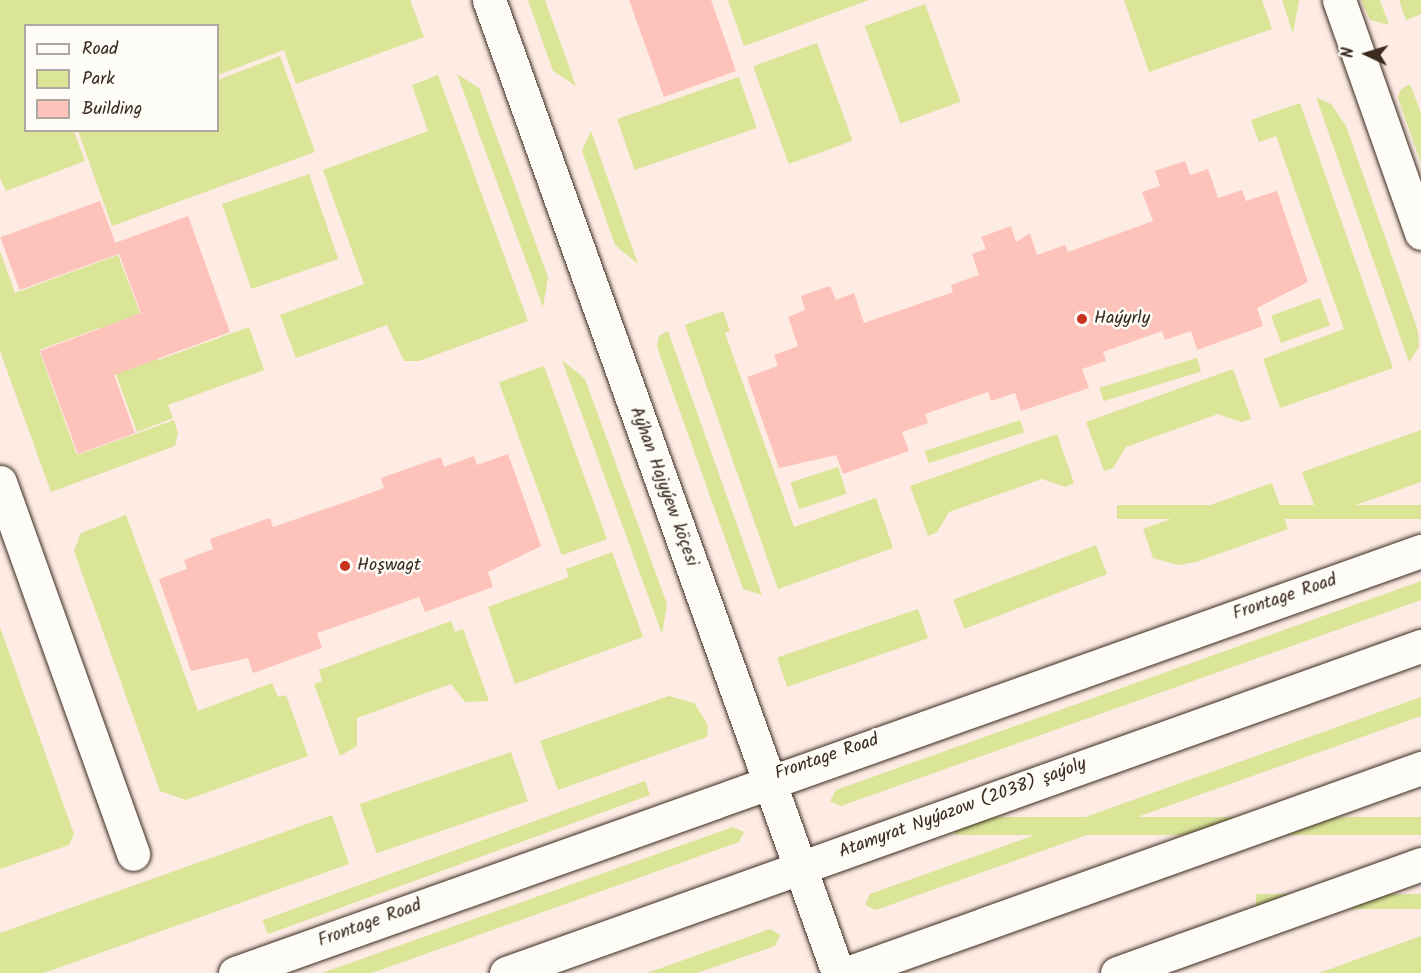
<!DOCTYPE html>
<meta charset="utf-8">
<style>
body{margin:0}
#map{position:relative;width:1421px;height:973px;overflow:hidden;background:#fdebe4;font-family:Kalam,sans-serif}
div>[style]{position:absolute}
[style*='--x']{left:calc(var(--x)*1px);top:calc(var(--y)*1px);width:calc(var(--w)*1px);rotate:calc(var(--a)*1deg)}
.green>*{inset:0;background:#dae598;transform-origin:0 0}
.building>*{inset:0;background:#fdc2b9;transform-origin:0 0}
.roads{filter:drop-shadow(0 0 2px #3b2a1e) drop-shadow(0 0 2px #3b2a1e)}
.street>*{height:33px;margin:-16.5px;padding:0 16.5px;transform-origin:16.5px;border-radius:16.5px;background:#fdfcf7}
.primary>*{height:33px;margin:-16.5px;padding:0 16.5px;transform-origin:16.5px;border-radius:16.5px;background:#fdfcf7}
.dots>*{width:16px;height:16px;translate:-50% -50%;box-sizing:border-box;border:3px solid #fdfcf7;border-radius:50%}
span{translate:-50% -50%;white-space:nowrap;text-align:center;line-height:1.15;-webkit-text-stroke:5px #fdfcf7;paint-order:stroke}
.poi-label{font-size:18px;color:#3b2a1e}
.left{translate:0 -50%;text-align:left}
.street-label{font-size:18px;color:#3b2a1e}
.legend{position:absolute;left:24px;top:24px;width:195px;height:108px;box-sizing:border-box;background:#fdfcf7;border:2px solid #afa8a0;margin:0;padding:8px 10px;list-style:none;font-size:18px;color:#3b2a1e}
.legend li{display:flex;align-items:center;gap:12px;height:30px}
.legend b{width:30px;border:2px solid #afa8a0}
.north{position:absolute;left:1337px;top:24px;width:60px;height:60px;-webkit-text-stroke:4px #fdfcf7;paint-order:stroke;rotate:274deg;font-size:16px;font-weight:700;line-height:24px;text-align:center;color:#3b2a1e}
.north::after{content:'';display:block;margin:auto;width:21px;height:27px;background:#3b2a1e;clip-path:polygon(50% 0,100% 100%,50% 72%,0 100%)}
</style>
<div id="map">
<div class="green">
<div style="clip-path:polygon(0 0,410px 0,424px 37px,296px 84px,284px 50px,218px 75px,218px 26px,26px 26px,26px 130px,74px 131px,85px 161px,6px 191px,0 178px)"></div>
<div style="clip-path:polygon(528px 0,545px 0,576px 86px,553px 71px)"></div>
<div style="clip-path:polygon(728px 0,869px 0,744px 46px)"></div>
<div style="clip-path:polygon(1124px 0,1262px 0,1272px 29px,1149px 72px)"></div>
<div style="clip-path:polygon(1282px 0,1299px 0,1293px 34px)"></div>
<div style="clip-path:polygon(1361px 0,1380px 0,1389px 25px,1370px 20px)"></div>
<div style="clip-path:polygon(1399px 0,1421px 0,1421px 14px,1406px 20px)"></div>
<div style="left:925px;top:4px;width:104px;height:64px;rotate:70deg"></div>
<div style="left:817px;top:43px;width:104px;height:68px;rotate:70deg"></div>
<div style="clip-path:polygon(280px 56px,315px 152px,112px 226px,78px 131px,218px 130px,218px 80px)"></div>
<div style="clip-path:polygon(457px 74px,479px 88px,548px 277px,543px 307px)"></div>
<div style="clip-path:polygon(438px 75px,528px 321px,419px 361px,404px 361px,387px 325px,296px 358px,280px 315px,364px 284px,323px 170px,428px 131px,412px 85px)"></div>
<div style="left:739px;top:77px;width:54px;height:129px;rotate:71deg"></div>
<div style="clip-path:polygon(1410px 84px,1421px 113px,1421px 163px,1398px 98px,1400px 90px)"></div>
<div style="clip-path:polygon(1316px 97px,1331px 104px,1346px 126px,1418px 331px,1419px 347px,1409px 362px)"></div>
<div style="clip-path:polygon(1300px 103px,1393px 368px,1280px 408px,1263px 359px,1344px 329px,1276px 136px,1259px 142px,1251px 120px)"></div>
<div style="clip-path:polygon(591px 131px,638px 264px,615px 245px,582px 151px)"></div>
<div style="left:309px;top:174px;width:90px;height:92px;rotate:71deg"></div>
<div style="clip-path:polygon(0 251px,15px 293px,118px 255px,158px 360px,249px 327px,264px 370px,168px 405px,173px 418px,137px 432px,99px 328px,39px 350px,77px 455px,174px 420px,178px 433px,175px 446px,51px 492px,0 351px)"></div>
<div style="left:1320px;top:298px;width:29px;height:52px;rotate:70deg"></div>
<div style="clip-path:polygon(723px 311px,730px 331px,725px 333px,794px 527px,876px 498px,893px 548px,778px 589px,685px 325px)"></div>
<div style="clip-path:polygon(668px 331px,762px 595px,743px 589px,657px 347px,659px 336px)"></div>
<div style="left:1197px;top:358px;width:14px;height:102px;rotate:73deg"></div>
<div style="clip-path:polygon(562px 360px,585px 379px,667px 604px,662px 634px)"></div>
<div style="left:544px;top:366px;width:184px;height:48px;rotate:70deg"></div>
<div style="clip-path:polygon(1233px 369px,1251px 419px,1241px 422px,1218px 414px,1126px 447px,1113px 468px,1104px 471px,1086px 422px)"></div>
<div style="left:1020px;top:420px;width:13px;height:100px;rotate:72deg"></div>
<div style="clip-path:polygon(1421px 430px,1421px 482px,1319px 518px,1302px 472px)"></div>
<div style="clip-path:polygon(1057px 434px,1074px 483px,1065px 487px,1042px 479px,949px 512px,937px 532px,928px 536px,910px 486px)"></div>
<div style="left:838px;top:467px;width:28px;height:50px;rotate:72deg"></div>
<div style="clip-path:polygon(1272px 483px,1288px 529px,1196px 562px,1178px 565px,1153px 558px,1143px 529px)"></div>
<div style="left:1421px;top:505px;width:14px;height:304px;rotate:90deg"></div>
<div style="clip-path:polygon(126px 515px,198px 711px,272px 683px,278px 697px,286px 695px,308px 756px,186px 800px,160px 791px,74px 551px,81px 533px)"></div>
<div style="left:1096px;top:545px;width:31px;height:153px;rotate:69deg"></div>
<div style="clip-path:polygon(612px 552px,643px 637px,515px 684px,488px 607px,569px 577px,566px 569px)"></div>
<div style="clip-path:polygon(1421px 581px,1421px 600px,841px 806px,830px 801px,836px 790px)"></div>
<div style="left:918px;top:609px;width:31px;height:149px;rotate:71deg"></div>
<div style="clip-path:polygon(451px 621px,455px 632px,463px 629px,489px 701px,465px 702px,451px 684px,357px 718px,357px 746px,340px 756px,314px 684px,322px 681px,319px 670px)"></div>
<div style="clip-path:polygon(0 627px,74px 834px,69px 845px,0 869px)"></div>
<div style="clip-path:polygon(669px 696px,694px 703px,708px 725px,707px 737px,558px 790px,540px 741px)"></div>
<div style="clip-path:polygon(1421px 697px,1421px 716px,876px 910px,865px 905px,870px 894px)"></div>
<div style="left:511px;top:752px;width:52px;height:160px;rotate:71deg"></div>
<div style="left:645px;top:781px;width:15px;height:407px;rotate:70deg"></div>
<div style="clip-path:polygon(332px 815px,349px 864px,44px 973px,0 973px,0 933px)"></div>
<div style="left:1421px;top:817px;width:18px;height:466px;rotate:90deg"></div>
<div style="clip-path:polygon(733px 827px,744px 832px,739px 842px,372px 973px,322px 973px)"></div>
<div style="left:1421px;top:894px;width:15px;height:165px;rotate:90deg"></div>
<div style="clip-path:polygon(770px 929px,780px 935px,775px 946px,697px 973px,647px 973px)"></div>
<div style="clip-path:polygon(1421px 936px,1421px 973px,1319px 973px)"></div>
</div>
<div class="building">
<div style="clip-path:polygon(629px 0,711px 0,736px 71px,664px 97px)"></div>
<div style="clip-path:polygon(1185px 161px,1190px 175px,1208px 169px,1218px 198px,1242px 190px,1246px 201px,1277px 191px,1308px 282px,1257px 308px,1263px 326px,1197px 350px,1191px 331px,1165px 340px,1162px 331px,1103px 352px,1106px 361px,1082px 369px,1089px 388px,1021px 411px,1015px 393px,991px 401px,988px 392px,925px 414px,928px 423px,902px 432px,909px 451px,843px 474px,836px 455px,779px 468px,747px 377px,778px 366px,774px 355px,798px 346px,788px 317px,805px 310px,801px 296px,830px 286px,836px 300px,854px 293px,864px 323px,953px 292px,951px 285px,979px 275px,972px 254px,986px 249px,981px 237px,1011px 226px,1016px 242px,1030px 233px,1037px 255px,1065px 245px,1068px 252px,1153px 221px,1142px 192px,1160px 186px,1155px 171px)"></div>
<div style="left:100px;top:201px;width:56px;height:106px;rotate:70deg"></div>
<div style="clip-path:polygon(188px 216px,230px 332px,114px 375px,135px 433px,78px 454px,40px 351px,141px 313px,115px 243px)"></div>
<div style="clip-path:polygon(508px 454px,541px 546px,488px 572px,493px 587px,425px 612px,419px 597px,366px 616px,317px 633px,322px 648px,253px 673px,248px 658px,191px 671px,159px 579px,187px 569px,184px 560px,213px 549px,210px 539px,270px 518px,273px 527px,357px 498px,384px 488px,381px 478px,441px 457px,444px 467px,474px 456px,477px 465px)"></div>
</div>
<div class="roads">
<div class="street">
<div style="--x:489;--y:0;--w:1034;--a:70.27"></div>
<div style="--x:1339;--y:0;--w:247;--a:70.6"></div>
<div style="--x:0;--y:482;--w:395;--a:70.3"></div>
<div style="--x:235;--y:973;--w:1259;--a:-19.59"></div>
<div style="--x:1117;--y:973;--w:323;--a:-19.7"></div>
</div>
<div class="primary">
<div style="--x:506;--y:973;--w:972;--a:-19.67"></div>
<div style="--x:847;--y:973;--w:610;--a:-19.65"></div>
</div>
</div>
<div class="dots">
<div style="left:1082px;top:319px;background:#c8321e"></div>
<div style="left:345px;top:566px;background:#c8321e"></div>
</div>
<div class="poi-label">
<span class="left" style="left:1094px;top:319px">Haýyrly</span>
<span class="left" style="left:357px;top:566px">Hoşwagt</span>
</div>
<div class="street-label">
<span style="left:663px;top:487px;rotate:70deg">Aýhan Hajyýew köçesi</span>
<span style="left:1285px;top:598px;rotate:-19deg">Frontage Road</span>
<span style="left:827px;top:758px;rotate:-19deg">Frontage Road</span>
<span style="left:963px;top:809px;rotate:-20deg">Atamyrat Nyýazow (2038) şaýoly</span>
<span style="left:370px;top:924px;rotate:-20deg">Frontage Road</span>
</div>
<ul class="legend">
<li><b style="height:8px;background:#fdfcf7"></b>Road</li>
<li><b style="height:16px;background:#dae598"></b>Park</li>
<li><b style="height:16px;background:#fdc2b9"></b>Building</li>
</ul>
<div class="north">N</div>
</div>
